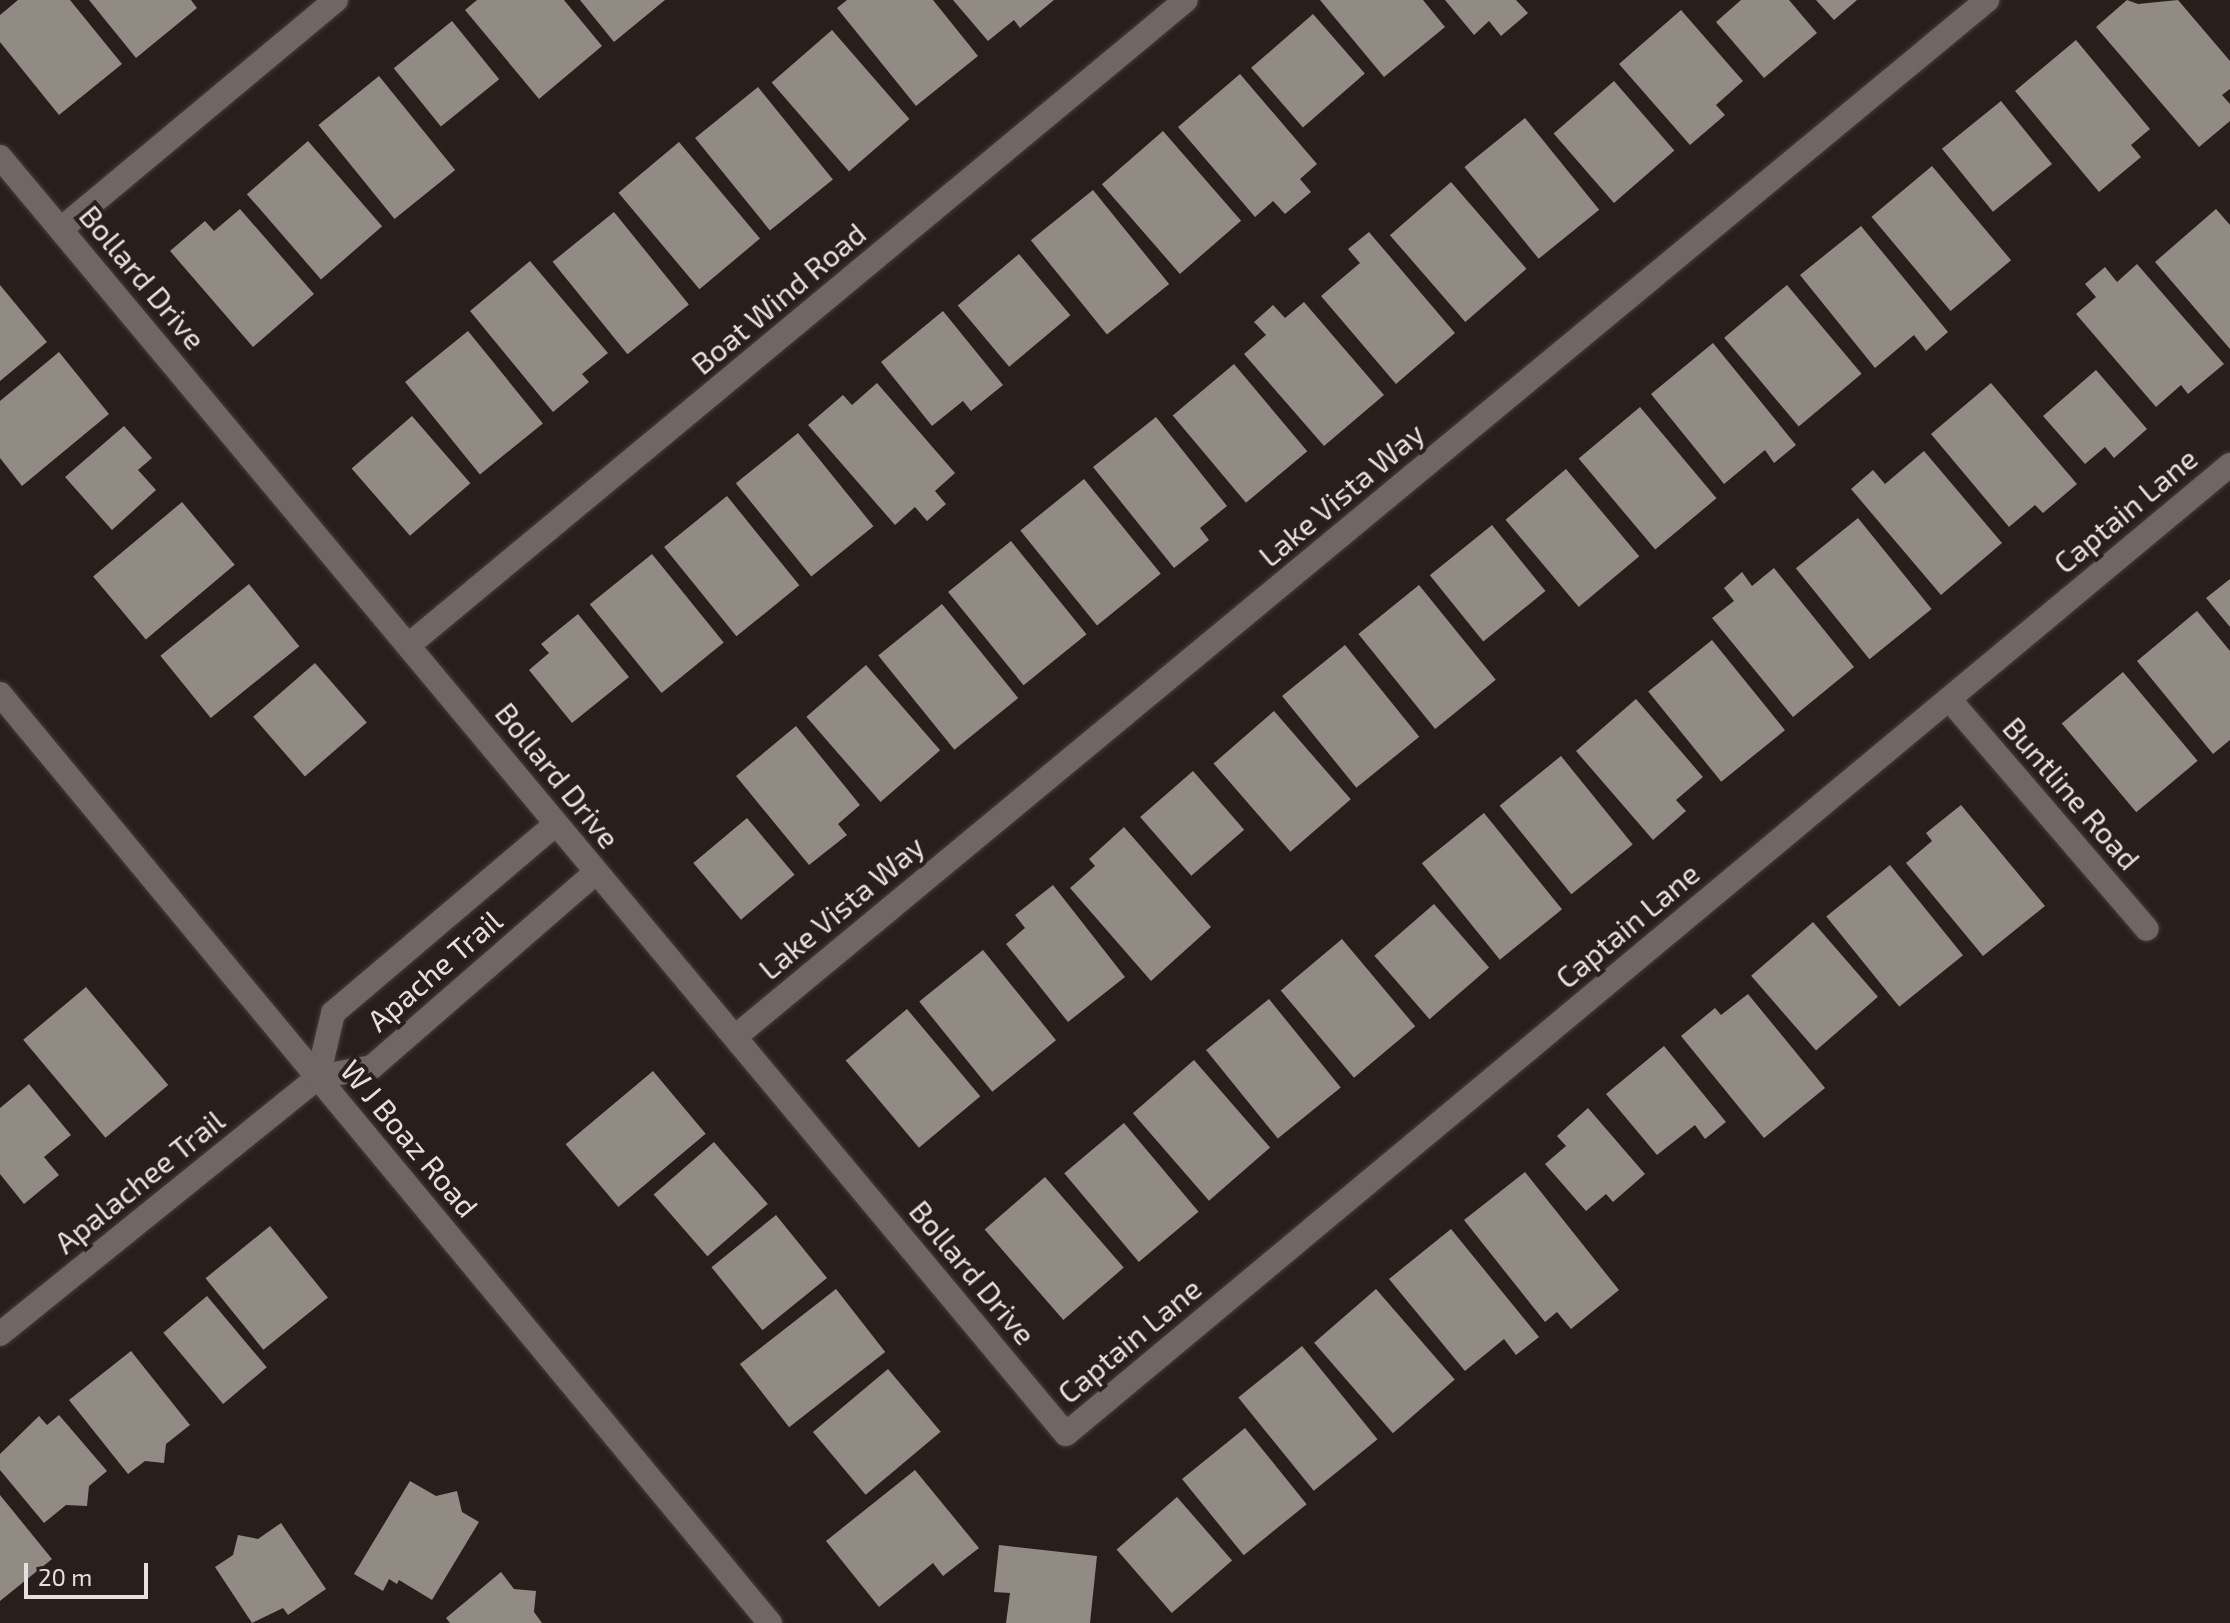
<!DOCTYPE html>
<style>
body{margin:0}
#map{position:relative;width:2230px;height:1623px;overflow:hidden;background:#281f1c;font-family:"Exo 2",sans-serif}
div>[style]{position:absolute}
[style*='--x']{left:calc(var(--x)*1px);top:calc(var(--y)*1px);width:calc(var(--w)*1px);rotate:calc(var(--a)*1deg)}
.building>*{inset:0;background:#918b83;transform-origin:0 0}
.roads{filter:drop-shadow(0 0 2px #433d3b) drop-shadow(0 0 2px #433d3b)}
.street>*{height:24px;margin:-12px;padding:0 12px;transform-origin:12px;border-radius:12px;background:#706662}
.secondary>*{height:24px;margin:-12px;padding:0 12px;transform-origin:12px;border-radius:12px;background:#706662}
span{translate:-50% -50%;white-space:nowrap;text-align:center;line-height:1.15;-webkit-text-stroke:8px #281f1c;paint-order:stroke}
.street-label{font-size:30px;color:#e6e0de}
.scale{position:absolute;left:24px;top:1563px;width:124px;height:36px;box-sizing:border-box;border:4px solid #e6e0de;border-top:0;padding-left:10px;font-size:24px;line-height:28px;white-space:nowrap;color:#e6e0de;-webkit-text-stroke:6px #281f1c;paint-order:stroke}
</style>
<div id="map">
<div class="building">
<div style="clip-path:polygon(18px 0,70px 0,122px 64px,59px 115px,0 42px,0 15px)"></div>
<div style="clip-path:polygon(89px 0,191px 0,197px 8px,136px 58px)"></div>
<div style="clip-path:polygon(477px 0,564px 0,602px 46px,539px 99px,465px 10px)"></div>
<div style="clip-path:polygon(580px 0,665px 0,614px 42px)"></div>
<div style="clip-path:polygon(847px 0,933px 0,978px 56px,916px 106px,837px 8px)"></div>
<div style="clip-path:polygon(953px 0,1054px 0,1020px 28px,1014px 20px,988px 41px)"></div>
<div style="clip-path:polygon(1320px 0,1423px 0,1445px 27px,1384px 77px)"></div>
<div style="clip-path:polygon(1445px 0,1516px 0,1528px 13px,1501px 36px,1489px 21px,1474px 35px)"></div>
<div style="clip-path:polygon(1741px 0,1789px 0,1817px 33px,1764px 78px,1716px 22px)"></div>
<div style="clip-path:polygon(1816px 0,1857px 0,1834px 20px)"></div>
<div style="clip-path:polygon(2127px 0,2138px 4px,2178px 0,2230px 61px,2230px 89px,2222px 95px,2230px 104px,2230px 121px,2199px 147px,2096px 27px)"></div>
<div style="clip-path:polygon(1681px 10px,1743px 81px,1716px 105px,1725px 115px,1690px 145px,1619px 64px)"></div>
<div style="left:1313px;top:14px;width:79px;height:82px;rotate:49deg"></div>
<div style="left:452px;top:21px;width:75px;height:75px;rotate:51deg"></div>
<div style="left:832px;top:30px;width:118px;height:80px;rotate:49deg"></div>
<div style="clip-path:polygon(2076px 40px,2150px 129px,2131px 145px,2141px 157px,2099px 192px,2015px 91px)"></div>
<div style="clip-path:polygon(1240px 74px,1317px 164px,1300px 179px,1311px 192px,1285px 214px,1273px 201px,1255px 217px,1178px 127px)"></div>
<div style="left:379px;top:76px;width:121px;height:78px;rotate:51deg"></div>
<div style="left:1614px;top:81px;width:92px;height:80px;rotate:49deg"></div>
<div style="left:758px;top:87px;width:119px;height:81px;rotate:51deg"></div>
<div style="left:2001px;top:101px;width:81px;height:76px;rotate:51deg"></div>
<div style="left:1525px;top:118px;width:118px;height:78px;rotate:51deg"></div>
<div style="left:1163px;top:131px;width:119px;height:81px;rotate:49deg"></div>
<div style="left:308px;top:141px;width:113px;height:81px;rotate:49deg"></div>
<div style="left:679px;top:142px;width:126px;height:79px;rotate:50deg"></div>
<div style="left:1932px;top:166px;width:123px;height:79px;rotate:50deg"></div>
<div style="left:1451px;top:182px;width:115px;height:81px;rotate:49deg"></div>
<div style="left:1093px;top:190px;width:121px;height:80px;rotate:51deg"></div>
<div style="clip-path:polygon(240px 209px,314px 294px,253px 347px,170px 251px,205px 221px,214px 231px)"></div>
<div style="clip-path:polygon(2216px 209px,2230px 225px,2230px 349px,2155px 262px)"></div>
<div style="left:614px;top:212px;width:119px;height:79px;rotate:51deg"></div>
<div style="clip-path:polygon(1861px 226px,1948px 332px,1926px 351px,1914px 335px,1875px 368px,1800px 275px)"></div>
<div style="clip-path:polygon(1369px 232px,1455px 333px,1396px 384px,1321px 296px,1360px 263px,1348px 249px)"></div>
<div style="left:1019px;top:254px;width:80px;height:80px;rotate:50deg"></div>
<div style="clip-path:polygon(530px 261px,608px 353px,582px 374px,589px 382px,553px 412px,470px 311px)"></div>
<div style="clip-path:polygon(2137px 264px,2224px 364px,2188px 394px,2181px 385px,2156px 407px,2076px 314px,2096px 297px,2085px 284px,2105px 267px,2117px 282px)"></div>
<div style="clip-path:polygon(0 285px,47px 342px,0 381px)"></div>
<div style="left:1787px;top:285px;width:116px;height:82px;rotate:50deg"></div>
<div style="clip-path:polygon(1304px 302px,1384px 395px,1324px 446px,1244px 354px,1266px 335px,1254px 322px,1273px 305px,1285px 318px)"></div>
<div style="clip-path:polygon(943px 311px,1003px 385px,971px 411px,963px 401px,932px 426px,881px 362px)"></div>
<div style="left:468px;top:331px;width:119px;height:81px;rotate:51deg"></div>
<div style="clip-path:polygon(1713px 343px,1796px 445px,1774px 463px,1765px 450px,1724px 484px,1651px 394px)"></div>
<div style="clip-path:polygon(59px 352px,109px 414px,22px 486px,0 458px,0 401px)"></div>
<div style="left:1234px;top:364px;width:114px;height:80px;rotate:50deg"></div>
<div style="clip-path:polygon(2096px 370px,2147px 429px,2114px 458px,2105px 447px,2085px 464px,2043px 416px)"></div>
<div style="clip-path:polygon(877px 383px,955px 473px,935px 491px,946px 504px,927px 521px,915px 507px,895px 525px,808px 425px,843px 395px,852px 405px)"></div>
<div style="clip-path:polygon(1991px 383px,2077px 484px,2043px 513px,2035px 505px,2009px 527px,1931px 434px)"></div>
<div style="left:1640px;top:407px;width:119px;height:80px;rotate:50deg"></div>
<div style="left:412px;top:416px;width:89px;height:80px;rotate:49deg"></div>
<div style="clip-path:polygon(1156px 417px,1227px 506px,1200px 528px,1209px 540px,1174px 568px,1093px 467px)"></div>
<div style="clip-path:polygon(124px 426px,152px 458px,138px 470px,156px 490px,112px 530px,65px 477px)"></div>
<div style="left:798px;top:433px;width:120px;height:80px;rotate:51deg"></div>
<div style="clip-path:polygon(1924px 451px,2002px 543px,1941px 595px,1851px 489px,1873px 470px,1885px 484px)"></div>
<div style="left:1566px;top:469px;width:114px;height:79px;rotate:50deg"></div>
<div style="left:1084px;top:479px;width:122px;height:82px;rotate:51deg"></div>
<div style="left:727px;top:496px;width:115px;height:81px;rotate:51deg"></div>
<div style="left:182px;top:502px;width:82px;height:116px;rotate:50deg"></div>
<div style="left:1858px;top:518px;width:117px;height:80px;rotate:51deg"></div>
<div style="left:1492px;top:525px;width:85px;height:80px;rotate:51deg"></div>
<div style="left:1011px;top:541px;width:120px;height:81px;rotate:51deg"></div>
<div style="left:652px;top:554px;width:114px;height:80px;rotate:51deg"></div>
<div style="clip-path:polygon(1774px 568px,1854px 667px,1793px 717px,1712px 618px,1734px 601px,1724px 588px,1742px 572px,1752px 586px)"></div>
<div style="clip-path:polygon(2230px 579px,2230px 627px,2206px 598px)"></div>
<div style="left:249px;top:584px;width:80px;height:114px;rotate:51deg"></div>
<div style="left:1419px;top:585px;width:122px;height:78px;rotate:51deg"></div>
<div style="left:942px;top:604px;width:121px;height:82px;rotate:51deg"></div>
<div style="clip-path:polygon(2197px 611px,2230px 651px,2230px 740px,2213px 754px,2137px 661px)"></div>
<div style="clip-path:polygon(578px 614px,629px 677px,572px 723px,529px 670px,549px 653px,541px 644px)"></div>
<div style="left:1712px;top:640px;width:116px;height:82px;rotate:51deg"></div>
<div style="left:1345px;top:645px;width:118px;height:81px;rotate:51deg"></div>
<div style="left:315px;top:663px;width:79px;height:82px;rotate:49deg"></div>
<div style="left:866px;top:665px;width:113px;height:79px;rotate:49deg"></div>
<div style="left:2123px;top:672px;width:116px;height:80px;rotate:50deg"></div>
<div style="clip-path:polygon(1636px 699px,1703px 777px,1676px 800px,1686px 811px,1653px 840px,1576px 751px)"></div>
<div style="left:1274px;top:711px;width:117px;height:80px;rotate:49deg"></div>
<div style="clip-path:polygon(796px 726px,860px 805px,838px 824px,847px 835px,809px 865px,736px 776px)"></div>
<div style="left:1561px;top:756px;width:114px;height:79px;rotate:51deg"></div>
<div style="left:1193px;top:771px;width:78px;height:70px;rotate:49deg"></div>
<div style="clip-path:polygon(1961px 805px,2045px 906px,1983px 956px,1906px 863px,1932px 841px,1926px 833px)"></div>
<div style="left:1484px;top:813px;width:124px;height:80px;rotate:51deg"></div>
<div style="left:747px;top:818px;width:74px;height:70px;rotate:50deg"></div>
<div style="clip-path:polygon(1124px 827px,1211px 927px,1151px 981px,1070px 888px,1095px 866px,1089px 859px)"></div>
<div style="left:1890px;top:865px;width:116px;height:82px;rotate:51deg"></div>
<div style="clip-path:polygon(1053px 885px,1125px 977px,1068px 1022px,1006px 944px,1025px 928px,1015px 915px)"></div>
<div style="left:1434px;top:904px;width:84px;height:79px;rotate:49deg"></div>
<div style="left:1813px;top:922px;width:99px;height:82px;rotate:49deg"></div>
<div style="left:1342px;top:939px;width:114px;height:80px;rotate:50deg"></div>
<div style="left:983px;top:950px;width:116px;height:82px;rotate:51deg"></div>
<div style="left:86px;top:987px;width:128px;height:82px;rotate:50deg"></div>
<div style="clip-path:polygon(1748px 994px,1825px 1088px,1764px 1138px,1681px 1036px,1715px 1008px,1721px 1015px)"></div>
<div style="left:1269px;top:999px;width:114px;height:81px;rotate:51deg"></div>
<div style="left:907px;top:1009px;width:114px;height:80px;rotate:50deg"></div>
<div style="clip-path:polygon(1664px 1046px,1726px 1122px,1705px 1139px,1695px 1125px,1657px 1155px,1606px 1094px)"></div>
<div style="left:1194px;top:1060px;width:116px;height:81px;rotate:49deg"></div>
<div style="left:653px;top:1071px;width:82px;height:114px;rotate:50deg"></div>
<div style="clip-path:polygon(29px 1084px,71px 1135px,44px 1157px,59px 1175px,24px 1204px,0 1174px,0 1108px)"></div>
<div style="clip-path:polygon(1588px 1108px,1645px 1174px,1613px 1202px,1606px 1194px,1586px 1211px,1545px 1164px,1566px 1146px,1557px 1136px)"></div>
<div style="left:1124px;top:1123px;width:116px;height:78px;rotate:50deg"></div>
<div style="left:714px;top:1142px;width:82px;height:80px;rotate:49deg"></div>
<div style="clip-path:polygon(1525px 1172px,1619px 1290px,1571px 1329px,1557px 1312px,1545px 1322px,1464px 1220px)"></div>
<div style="left:1045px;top:1177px;width:120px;height:80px;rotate:49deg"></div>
<div style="left:776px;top:1215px;width:81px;height:83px;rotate:51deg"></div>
<div style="left:270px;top:1226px;width:92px;height:83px;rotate:51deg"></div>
<div style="clip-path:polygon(1451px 1229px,1539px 1337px,1516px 1355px,1504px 1339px,1465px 1371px,1389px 1279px)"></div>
<div style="left:836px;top:1289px;width:80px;height:122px;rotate:52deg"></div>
<div style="left:1376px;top:1289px;width:120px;height:82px;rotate:49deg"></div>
<div style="left:207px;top:1296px;width:93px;height:57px;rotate:50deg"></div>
<div style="left:1302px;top:1346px;width:120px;height:82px;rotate:51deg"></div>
<div style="clip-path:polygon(131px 1351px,190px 1425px,166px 1444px,164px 1463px,145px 1461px,128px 1474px,69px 1400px)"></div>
<div style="left:888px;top:1369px;width:82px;height:98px;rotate:50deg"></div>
<div style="clip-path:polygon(59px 1415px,107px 1471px,89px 1486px,87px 1506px,66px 1505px,44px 1523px,0 1470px,0 1454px,39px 1416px,47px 1425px)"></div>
<div style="left:1245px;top:1428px;width:98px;height:81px;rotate:51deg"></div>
<div style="clip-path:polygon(915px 1470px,979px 1548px,943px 1576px,933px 1563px,879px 1607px,826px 1541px)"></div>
<div style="clip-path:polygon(410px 1481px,436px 1496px,457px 1491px,462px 1512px,479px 1522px,432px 1600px,399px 1580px,397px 1584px,389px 1579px,383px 1591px,354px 1574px)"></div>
<div style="clip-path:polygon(0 1495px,52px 1559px,0 1601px)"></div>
<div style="left:1177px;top:1497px;width:84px;height:80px;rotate:49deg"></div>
<div style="clip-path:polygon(281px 1523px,326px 1589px,288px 1615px,283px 1608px,252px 1623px,215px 1567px,233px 1555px,238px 1535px,258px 1539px)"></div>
<div style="clip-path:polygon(999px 1545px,1097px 1556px,1090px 1623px,1006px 1623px,1010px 1593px,994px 1592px)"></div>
<div style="clip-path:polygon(501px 1572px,514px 1589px,536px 1591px,534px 1612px,542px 1623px,450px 1623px,446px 1618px)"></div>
</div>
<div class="roads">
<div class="street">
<div style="--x:0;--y:157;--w:1663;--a:50.15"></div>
<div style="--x:1066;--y:1434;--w:1515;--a:-39.78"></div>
<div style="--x:61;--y:229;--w:358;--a:-39.8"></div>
<div style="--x:410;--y:644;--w:1008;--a:-39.69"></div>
<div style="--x:1949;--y:699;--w:303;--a:49.3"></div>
<div style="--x:735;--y:1037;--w:1626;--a:-39.63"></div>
<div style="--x:318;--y:1077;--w:66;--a:-76.8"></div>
<div style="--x:333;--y:1013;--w:292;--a:-40.3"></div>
<div style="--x:0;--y:1334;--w:409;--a:-38.9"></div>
<div style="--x:318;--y:1077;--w:55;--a:-10.5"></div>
<div style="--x:372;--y:1067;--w:297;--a:-41"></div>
</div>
<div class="secondary">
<div style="--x:0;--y:694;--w:1207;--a:50.35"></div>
</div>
</div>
<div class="street-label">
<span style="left:143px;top:277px;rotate:50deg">Bollard Drive</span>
<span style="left:778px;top:298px;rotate:-40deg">Boat Wind Road</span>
<span style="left:1341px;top:494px;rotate:-40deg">Lake Vista Way</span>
<span style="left:2125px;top:510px;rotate:-40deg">Captain Lane</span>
<span style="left:558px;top:775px;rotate:51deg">Bollard Drive</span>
<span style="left:2072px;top:793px;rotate:49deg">Buntline Road</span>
<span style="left:841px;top:907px;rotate:-40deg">Lake Vista Way</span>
<span style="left:1627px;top:925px;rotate:-40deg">Captain Lane</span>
<span style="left:434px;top:970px;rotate:-41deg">Apache Trail</span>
<span style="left:410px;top:1138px;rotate:50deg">W J Boaz Road</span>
<span style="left:139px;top:1181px;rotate:-39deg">Apalachee Trail</span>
<span style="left:973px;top:1272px;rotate:50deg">Bollard Drive</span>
<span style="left:1129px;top:1340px;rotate:-40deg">Captain Lane</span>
</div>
<div class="scale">20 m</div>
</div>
